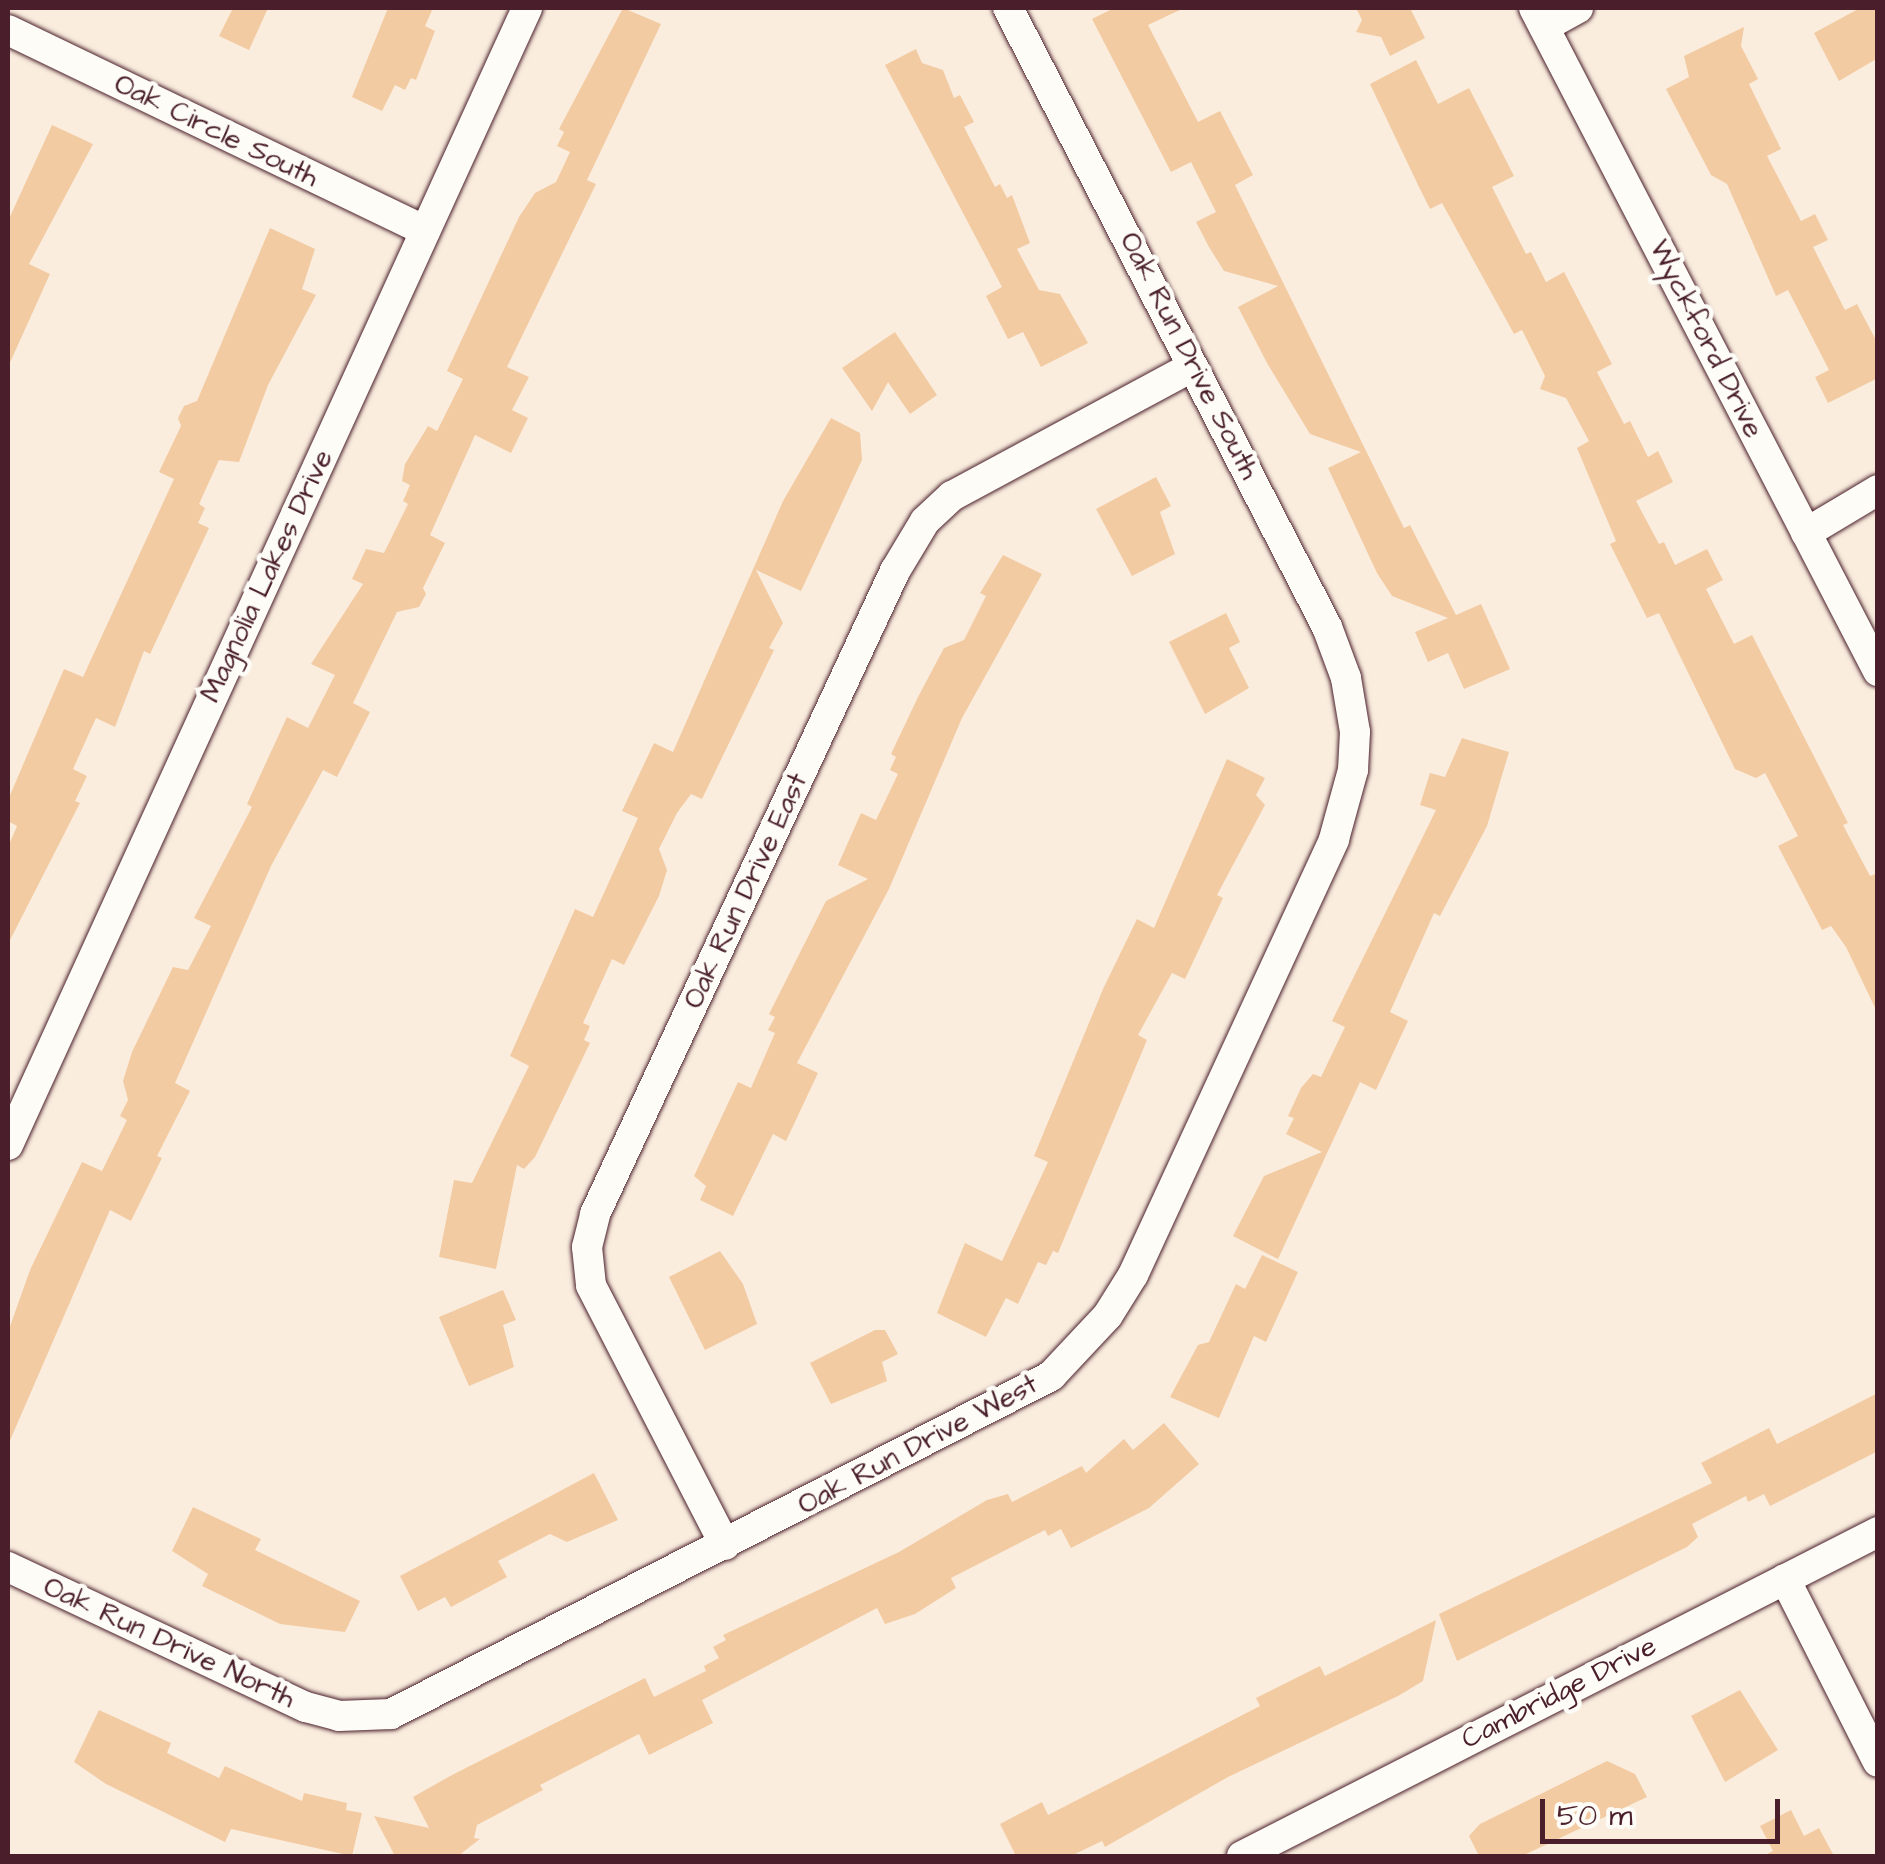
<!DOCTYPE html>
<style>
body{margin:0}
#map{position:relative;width:1885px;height:1864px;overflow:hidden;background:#faedde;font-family:"Architects Daughter",sans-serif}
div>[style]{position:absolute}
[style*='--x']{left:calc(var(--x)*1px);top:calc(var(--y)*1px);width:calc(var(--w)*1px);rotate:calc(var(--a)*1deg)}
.building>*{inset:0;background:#f3cba2}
.roads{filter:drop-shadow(0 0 2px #4a1f2b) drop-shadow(0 0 2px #4a1f2b)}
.street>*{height:30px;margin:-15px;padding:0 15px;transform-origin:15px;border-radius:15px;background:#fdfcf7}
span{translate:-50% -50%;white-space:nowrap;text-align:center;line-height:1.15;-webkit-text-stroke:9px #fdfcf7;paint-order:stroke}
.street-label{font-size:28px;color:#4a1f2b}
.frame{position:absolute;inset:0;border:10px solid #4a1f2b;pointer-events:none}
.scale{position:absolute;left:1540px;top:1799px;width:240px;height:45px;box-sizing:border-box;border:5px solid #4a1f2b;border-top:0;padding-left:12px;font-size:30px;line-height:35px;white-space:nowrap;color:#4a1f2b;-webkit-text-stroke:8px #fdfcf7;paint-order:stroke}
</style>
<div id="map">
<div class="building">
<div style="clip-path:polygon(233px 8px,268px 8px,249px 50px,219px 36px)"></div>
<div style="clip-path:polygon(388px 8px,433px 8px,425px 26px,435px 31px,416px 80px,411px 78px,405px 90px,395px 85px,382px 111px,352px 97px)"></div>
<div style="clip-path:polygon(623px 8px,661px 24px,587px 180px,596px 184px,507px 367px,529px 377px,512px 410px,528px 418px,511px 453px,475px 435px,430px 535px,445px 543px,423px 588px,426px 594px,419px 607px,397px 612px,353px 703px,370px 712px,337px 777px,323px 770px,271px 866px,175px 1083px,190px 1091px,157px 1156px,162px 1158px,131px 1221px,110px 1210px,8px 1445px,8px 1332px,30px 1270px,82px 1162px,102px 1171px,127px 1120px,120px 1116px,128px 1100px,123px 1081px,132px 1052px,173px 967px,188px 970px,211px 926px,194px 918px,252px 807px,247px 804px,287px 717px,308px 728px,335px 675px,311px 664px,363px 584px,352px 579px,366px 549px,384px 553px,408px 504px,403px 501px,410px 485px,402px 481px,405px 464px,428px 426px,437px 431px,463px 379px,447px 371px,519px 217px,535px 193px,556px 182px,570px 152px,557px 146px,564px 132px,559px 129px)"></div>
<div style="clip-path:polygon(1114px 8px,1184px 8px,1148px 25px,1198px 122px,1220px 111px,1253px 175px,1235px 185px,1404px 528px,1410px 525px,1456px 615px,1481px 604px,1510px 669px,1464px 689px,1448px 653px,1428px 662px,1415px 632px,1448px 618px,1392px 596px,1377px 573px,1328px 468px,1361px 452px,1310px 434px,1267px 363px,1238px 307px,1278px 286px,1224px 271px,1209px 247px,1196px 222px,1216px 212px,1191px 162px,1171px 172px,1092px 19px)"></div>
<div style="clip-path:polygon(1356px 8px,1410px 8px,1425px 38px,1390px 56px,1381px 37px,1356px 32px,1362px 20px)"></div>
<div style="clip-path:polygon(1860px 8px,1878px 8px,1878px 58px,1839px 81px,1814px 33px)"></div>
<div style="clip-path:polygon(1744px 27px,1741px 46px,1758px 79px,1749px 84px,1781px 149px,1767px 156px,1801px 221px,1815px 214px,1828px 240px,1813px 247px,1845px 310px,1857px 304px,1878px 344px,1878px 378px,1828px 403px,1815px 377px,1829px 370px,1788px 290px,1776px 296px,1727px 184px,1711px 175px,1666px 89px,1689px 77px,1684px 56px)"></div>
<div style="clip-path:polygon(916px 49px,922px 63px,943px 70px,954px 98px,960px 95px,974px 122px,964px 127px,995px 187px,1000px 184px,1007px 198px,1012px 195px,1030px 243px,1017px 249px,1039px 290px,1060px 294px,1088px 343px,1041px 367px,1023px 332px,1008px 339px,986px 296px,1002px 287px,885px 65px)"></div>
<div style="clip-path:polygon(1416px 60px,1438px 104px,1469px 88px,1514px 176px,1492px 187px,1526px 254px,1531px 252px,1546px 282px,1564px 272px,1612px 364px,1597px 372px,1624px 424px,1630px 421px,1648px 457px,1658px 451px,1673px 482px,1636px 501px,1659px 544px,1664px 542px,1675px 565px,1707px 549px,1723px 580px,1706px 589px,1734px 644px,1752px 635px,1848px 823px,1843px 825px,1870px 876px,1878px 873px,1878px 1014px,1846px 947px,1831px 926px,1822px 930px,1778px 846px,1798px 836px,1765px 773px,1756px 778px,1735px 769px,1659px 613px,1647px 618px,1610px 544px,1616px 541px,1577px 448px,1589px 441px,1566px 398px,1540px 389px,1545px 376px,1522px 330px,1514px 334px,1442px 203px,1430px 209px,1418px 185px,1370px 84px)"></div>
<div style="clip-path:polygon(52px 125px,93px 144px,29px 264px,50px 274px,8px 367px,8px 221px)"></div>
<div style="clip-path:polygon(270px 228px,315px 249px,302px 289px,316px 295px,268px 385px,239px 462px,219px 460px,199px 504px,205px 508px,198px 523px,209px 528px,150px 654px,144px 651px,115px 727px,96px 718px,73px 769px,87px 776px,75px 801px,80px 803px,8px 944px,8px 847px,17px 826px,8px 821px,8px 800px,64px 669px,83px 677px,111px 616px,174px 479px,159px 472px,181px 426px,178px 418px,184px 406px,197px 401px)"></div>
<div style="clip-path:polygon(895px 332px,937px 395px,910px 414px,888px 382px,872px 411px,842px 368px)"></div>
<div style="clip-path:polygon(831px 418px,860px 433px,862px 460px,801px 591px,756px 570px,783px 623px,769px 648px,774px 650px,702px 799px,691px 794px,677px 813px,659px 849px,667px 870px,659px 896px,624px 965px,612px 959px,583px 1023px,590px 1026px,584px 1040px,590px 1043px,535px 1157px,524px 1169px,517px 1165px,496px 1269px,439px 1257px,454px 1180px,472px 1183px,529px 1066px,510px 1056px,575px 909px,593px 917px,638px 818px,622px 811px,654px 743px,673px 752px,783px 501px)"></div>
<div style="clip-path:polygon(1156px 477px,1171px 506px,1160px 512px,1175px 554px,1132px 576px,1096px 509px)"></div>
<div style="clip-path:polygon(1003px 555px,1042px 574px,962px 718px,889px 889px,797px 1063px,818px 1073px,786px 1141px,773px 1134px,733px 1216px,700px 1200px,706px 1186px,694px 1176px,738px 1082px,751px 1088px,775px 1033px,768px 1030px,775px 1017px,769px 1014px,826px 901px,868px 879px,838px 865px,861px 813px,876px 820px,898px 774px,890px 770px,896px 757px,891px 754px,918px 697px,944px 648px,964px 640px,986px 596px,980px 593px)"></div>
<div style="clip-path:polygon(1226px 613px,1240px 642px,1229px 648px,1249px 688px,1205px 714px,1169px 642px)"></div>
<div style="clip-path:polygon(1462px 738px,1509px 752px,1487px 826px,1440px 916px,1434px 913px,1390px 1012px,1408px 1021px,1376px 1090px,1360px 1082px,1278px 1259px,1233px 1236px,1264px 1176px,1322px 1152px,1286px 1134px,1294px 1118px,1288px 1116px,1301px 1088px,1313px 1074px,1321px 1077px,1345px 1027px,1332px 1021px,1436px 810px,1420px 805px,1430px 773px,1445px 777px)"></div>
<div style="clip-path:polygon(1227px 759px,1265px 778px,1256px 795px,1265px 805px,1217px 895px,1223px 898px,1185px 979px,1172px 973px,1138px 1035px,1147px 1040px,1058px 1253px,1053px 1251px,1046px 1265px,1038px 1262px,1018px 1304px,1006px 1298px,986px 1337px,937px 1313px,958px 1260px,965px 1243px,1002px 1261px,1048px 1162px,1034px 1156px,1103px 989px,1137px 919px,1154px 928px)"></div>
<div style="clip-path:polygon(720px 1251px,743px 1284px,757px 1324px,705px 1350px,669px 1277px)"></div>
<div style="clip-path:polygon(1262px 1255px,1298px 1272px,1266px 1342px,1254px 1336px,1219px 1418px,1170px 1397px,1198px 1345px,1209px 1342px,1236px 1284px,1245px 1289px)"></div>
<div style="clip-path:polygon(503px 1290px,516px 1320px,503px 1325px,514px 1367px,469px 1386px,439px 1317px)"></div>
<div style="clip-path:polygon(875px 1330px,885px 1330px,898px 1354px,882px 1362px,887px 1381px,831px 1404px,810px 1363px)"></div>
<div style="clip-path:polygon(1878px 1393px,1878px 1451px,1770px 1506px,1764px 1494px,1748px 1502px,1746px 1496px,1692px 1524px,1698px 1537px,1687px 1547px,1457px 1661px,1439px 1614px,1712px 1483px,1701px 1463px,1769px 1428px,1777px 1444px)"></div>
<div style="clip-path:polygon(1164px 1423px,1199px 1464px,1149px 1508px,1071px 1548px,1061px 1529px,1048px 1536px,1045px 1530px,951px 1578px,956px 1588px,915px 1614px,885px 1624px,877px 1608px,702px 1700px,713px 1723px,649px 1755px,639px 1734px,540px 1785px,543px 1790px,477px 1825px,474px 1838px,480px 1839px,458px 1856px,395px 1856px,374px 1816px,429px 1828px,413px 1797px,452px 1775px,645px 1678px,654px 1697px,706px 1671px,704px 1666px,719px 1658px,713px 1647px,726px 1640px,723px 1635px,899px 1552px,987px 1500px,1008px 1494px,1012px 1502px,1082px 1466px,1086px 1473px,1124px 1439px,1133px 1450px)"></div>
<div style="clip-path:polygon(594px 1473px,618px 1520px,567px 1542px,550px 1534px,498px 1561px,507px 1577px,451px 1607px,445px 1597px,418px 1611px,400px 1576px)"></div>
<div style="clip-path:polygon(193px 1507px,261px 1539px,255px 1550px,360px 1601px,345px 1632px,280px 1624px,202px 1586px,208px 1574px,172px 1551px)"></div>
<div style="clip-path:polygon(1436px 1620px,1423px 1681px,1398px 1696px,1228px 1777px,1105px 1847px,1102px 1841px,1071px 1856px,1016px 1856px,1000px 1824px,1042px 1802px,1048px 1815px,1260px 1706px,1256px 1698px,1320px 1666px,1325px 1676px)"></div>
<div style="clip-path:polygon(1740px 1690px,1778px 1750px,1725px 1782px,1691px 1716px)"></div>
<div style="clip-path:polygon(99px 1710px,171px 1743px,167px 1753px,219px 1778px,225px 1766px,302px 1801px,304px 1793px,347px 1803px,346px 1810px,362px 1813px,352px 1856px,231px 1829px,225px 1842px,106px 1784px,74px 1762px)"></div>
<div style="clip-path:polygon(1607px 1761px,1635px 1774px,1647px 1797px,1522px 1856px,1479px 1856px,1469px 1836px,1480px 1824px)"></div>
<div style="clip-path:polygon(1791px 1810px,1804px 1836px,1819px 1828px,1834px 1856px,1763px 1856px,1773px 1851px,1760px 1826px)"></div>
</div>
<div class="roads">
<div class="street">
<div style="--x:1534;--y:8;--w:747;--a:62.58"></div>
<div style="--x:1544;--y:27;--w:39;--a:-29"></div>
<div style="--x:8;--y:30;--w:463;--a:25.7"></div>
<div style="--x:1806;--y:533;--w:84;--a:-30.8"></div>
<div style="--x:8;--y:1145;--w:1250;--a:-65.46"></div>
<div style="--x:725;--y:1545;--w:292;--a:-117.3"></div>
<div style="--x:591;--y:1285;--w:38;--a:-96"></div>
<div style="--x:587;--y:1247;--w:34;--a:-76"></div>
<div style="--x:595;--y:1214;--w:710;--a:-64.99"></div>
<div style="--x:895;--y:571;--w:58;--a:-59"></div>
<div style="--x:925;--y:521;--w:37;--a:-43"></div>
<div style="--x:952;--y:496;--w:272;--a:-28.3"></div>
<div style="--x:8;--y:1567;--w:329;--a:25.2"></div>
<div style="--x:306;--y:1707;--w:34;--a:15"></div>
<div style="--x:339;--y:1716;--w:52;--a:-2.2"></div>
<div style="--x:391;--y:1714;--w:742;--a:-27.12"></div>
<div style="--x:1051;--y:1376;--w:83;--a:-46.9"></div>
<div style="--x:1108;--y:1315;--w:47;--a:-58"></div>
<div style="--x:1133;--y:1275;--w:480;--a:-65.2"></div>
<div style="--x:1334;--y:839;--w:72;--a:-74.6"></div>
<div style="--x:1353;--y:770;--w:38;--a:-87"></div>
<div style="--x:1355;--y:732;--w:55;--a:-99.5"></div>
<div style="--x:1346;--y:678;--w:54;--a:-110.4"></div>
<div style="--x:1327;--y:627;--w:696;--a:-117.26"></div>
<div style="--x:1785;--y:1579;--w:205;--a:63.1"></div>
<div style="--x:1242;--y:1856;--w:714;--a:-27"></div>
</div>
</div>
<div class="street-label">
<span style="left:216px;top:131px;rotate:26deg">Oak Circle South</span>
<span style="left:1706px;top:339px;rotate:63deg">Wyckford Drive</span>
<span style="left:1189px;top:356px;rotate:63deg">Oak Run Drive South</span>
<span style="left:267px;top:576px;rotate:-65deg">Magnolia Lakes Drive</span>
<span style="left:746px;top:891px;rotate:-65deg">Oak Run Drive East</span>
<span style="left:918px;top:1445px;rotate:-28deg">Oak Run Drive West</span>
<span style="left:169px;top:1643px;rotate:25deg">Oak Run Drive North</span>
<span style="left:1559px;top:1693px;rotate:-27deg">Cambridge Drive</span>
</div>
<div class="frame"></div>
<div class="scale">50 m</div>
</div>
